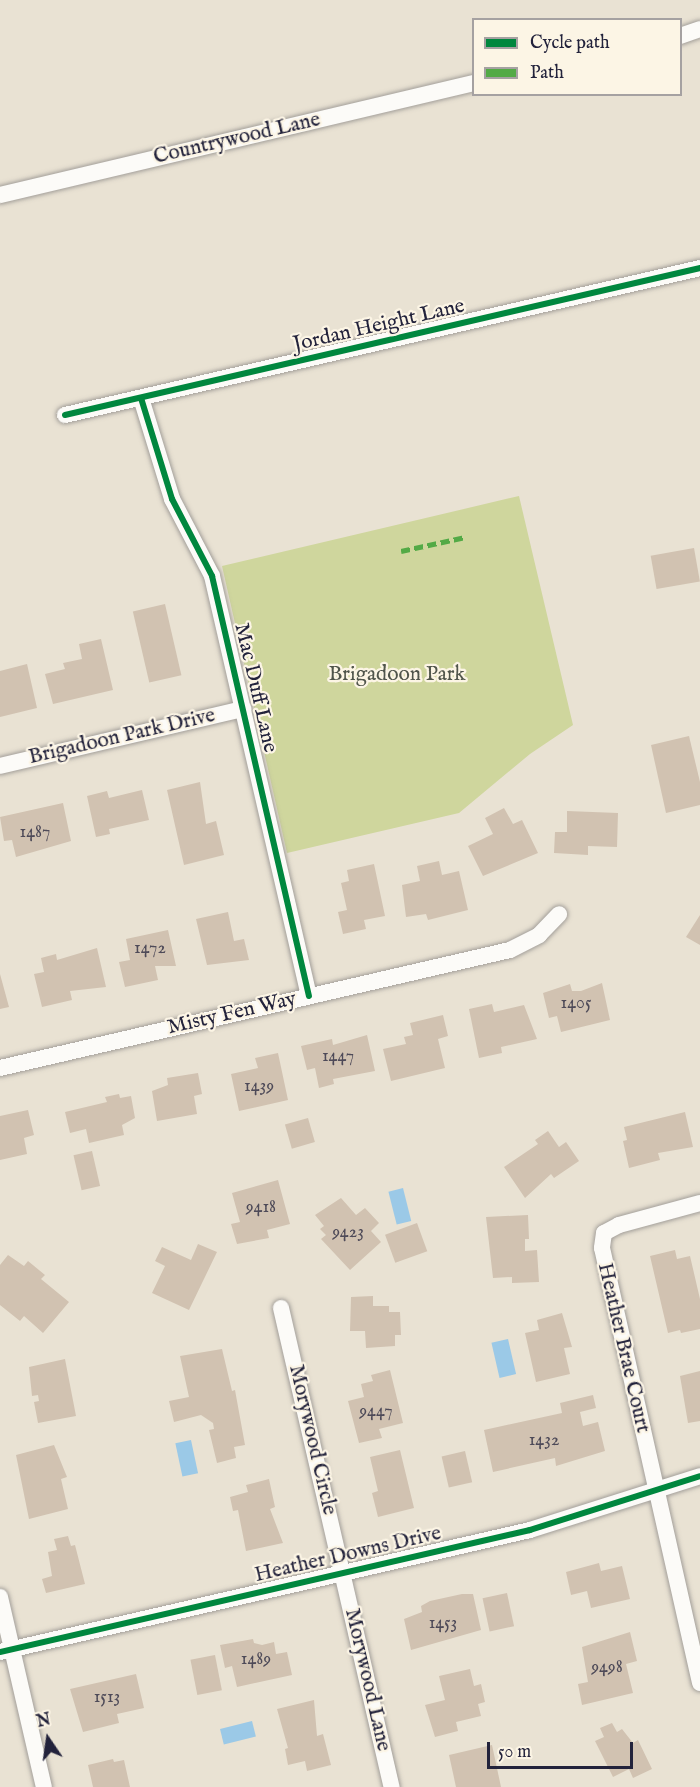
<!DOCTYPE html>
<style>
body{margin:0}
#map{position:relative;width:700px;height:1787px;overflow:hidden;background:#e9e2d3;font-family:"IM FELL English",serif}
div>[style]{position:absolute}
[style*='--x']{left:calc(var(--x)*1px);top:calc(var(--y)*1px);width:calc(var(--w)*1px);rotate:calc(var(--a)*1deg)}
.green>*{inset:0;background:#cfd69d}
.water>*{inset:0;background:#9bc9e7;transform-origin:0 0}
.building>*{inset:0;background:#d1c2b1;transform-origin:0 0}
.roads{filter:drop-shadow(0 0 2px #a39f9a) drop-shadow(0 0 2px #a39f9a)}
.minor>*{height:16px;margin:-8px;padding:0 8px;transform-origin:8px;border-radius:8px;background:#fcfbf8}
.quiet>*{height:4.5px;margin-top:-2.25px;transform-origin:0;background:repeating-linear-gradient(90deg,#53aa46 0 9px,transparent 0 13.5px)}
.cycleway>*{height:6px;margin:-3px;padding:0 3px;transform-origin:3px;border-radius:3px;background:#00873e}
span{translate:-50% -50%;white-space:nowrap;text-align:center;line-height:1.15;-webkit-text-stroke:4.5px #fcf5e5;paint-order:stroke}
.number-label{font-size:18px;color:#4e4a58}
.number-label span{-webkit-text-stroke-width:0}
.street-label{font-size:21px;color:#22223b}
.park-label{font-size:21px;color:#50554b}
.legend{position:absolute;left:472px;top:18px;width:210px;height:78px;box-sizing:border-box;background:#fcf5e5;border:2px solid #a5a1a1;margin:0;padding:8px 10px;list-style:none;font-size:18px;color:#22223b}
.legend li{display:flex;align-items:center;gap:12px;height:30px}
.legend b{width:30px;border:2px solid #a5a1a1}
.north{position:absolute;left:18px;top:1709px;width:60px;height:60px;-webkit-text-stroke:4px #fcf5e5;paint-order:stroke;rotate:347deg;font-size:16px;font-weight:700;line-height:24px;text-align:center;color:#22223b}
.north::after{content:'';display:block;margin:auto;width:21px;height:27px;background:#22223b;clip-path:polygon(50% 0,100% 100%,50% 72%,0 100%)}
.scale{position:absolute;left:487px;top:1742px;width:146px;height:27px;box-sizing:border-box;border:3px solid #22223b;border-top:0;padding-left:8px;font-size:18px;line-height:21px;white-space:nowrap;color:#22223b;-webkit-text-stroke:4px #fcf5e5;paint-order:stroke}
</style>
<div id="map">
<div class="green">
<div style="clip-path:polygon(519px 496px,573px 725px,530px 754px,459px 813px,287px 853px,222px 566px)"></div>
</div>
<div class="water">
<div style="left:403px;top:1188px;width:34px;height:15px;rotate:76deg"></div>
<div style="left:508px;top:1339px;width:36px;height:17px;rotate:77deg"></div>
<div style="left:191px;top:1440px;width:34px;height:16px;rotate:78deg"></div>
<div style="left:252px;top:1721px;width:16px;height:33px;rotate:76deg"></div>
</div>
<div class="building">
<div style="left:694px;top:548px;width:34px;height:44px;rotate:80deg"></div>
<div style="left:165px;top:604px;width:73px;height:33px;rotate:77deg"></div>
<div style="clip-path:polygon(101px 639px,113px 690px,53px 704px,45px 674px,65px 669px,63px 663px,82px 659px,79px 644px)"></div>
<div style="clip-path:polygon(27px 664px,37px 708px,0 717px,0 671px)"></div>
<div style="clip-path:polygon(689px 736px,700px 782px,700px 805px,666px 813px,651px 745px)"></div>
<div style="clip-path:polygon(200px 782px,206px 824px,216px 821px,224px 855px,184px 865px,167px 790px)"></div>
<div style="clip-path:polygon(142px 790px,149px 820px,109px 829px,110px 834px,96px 837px,87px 796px,107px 791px,109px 798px)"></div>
<div style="clip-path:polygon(63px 803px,71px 841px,16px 857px,12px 840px,4px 841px,0 817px)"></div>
<div style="clip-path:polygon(504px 808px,513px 824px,522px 820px,538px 853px,483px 876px,468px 846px,493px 834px,485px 818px)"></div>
<div style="clip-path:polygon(567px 811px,618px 813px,617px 847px,588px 846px,588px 855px,554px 853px,555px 832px,567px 832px)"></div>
<div style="clip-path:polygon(439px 861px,442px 875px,459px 871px,468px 910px,428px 920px,426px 914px,406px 917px,402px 885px,420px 881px,417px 866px)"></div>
<div style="clip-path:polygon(374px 864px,385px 916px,364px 920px,366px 929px,343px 934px,338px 912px,347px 910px,341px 883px,349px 881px,347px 870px)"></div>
<div style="clip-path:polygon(228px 912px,234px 941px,244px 939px,249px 960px,207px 965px,196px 919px)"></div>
<div style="clip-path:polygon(700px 915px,700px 945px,686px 937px)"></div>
<div style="clip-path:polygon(168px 930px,176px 966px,155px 966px,158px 980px,125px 987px,119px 962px,130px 960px,126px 939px)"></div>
<div style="clip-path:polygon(97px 948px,106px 987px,70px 991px,72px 1000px,42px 1007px,34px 974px,44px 972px,41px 958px,56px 954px,57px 960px)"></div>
<div style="clip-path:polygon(0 974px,9px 1007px,0 1009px)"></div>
<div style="clip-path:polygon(602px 983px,610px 1020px,561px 1032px,557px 1016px,549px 1018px,543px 993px,570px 984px,572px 991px,581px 991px)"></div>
<div style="clip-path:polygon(492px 1004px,494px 1012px,524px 1005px,537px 1039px,501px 1047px,502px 1053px,479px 1058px,469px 1009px)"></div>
<div style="clip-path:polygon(443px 1015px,448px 1036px,438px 1039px,445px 1068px,391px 1081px,383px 1049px,406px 1044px,404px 1037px,413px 1035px,410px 1023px)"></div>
<div style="clip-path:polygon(367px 1035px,375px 1071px,333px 1079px,334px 1084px,319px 1088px,315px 1068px,307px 1070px,301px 1046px,332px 1039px,333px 1045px)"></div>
<div style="clip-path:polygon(278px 1053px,288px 1100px,239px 1111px,231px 1074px,258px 1068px,255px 1058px)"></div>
<div style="clip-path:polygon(198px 1073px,202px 1094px,194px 1096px,197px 1114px,157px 1121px,152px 1091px,168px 1085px,167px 1078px)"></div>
<div style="clip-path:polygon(119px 1094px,120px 1098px,131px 1096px,135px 1118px,122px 1125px,124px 1135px,89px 1143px,86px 1129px,70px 1133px,65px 1112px,107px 1102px,105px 1097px)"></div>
<div style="clip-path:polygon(28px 1110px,34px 1135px,24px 1138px,27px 1154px,0 1160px,0 1116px)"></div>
<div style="clip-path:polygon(685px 1112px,693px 1147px,658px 1153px,660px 1160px,629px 1168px,623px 1141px,627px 1140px,624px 1127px)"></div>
<div style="left:308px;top:1118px;width:25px;height:24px;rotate:74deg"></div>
<div style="clip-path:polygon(548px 1131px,559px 1147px,566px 1142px,579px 1161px,554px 1178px,551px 1174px,525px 1198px,504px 1167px,538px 1144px,535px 1140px)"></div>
<div style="left:92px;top:1151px;width:36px;height:19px;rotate:77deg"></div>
<div style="clip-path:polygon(278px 1180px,290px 1224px,267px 1230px,269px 1238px,237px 1244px,231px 1224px,240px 1222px,232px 1193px)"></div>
<div style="clip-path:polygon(341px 1198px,356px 1215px,365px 1208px,379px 1223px,371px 1231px,381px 1242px,350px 1270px,321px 1239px,326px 1235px,320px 1229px,324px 1226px,315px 1215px)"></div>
<div style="clip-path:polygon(528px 1215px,529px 1239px,525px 1239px,525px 1251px,537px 1250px,539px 1282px,512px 1283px,512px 1277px,493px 1278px,486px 1217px)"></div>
<div style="left:417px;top:1223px;width:30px;height:34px;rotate:70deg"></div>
<div style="clip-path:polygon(198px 1244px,217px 1252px,189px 1310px,152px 1293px,165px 1266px,155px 1261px,162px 1247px,191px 1260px)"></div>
<div style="clip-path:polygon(675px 1250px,677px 1259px,690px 1256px,700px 1299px,700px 1329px,681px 1333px,680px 1330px,668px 1333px,650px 1256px)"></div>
<div style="clip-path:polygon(8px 1255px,24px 1266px,28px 1261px,45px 1275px,41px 1279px,69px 1302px,43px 1333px,24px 1316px,20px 1321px,0 1305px,0 1265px)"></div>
<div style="clip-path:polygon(373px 1296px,373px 1306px,389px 1306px,389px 1312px,400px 1312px,401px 1335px,395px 1335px,395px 1346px,366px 1348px,365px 1331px,350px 1331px,351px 1297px)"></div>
<div style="clip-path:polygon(562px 1313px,572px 1347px,564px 1348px,570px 1374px,536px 1382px,525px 1333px,539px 1330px,537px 1320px)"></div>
<div style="clip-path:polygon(222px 1349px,232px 1391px,235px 1390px,245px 1445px,234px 1447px,236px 1458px,217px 1463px,209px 1430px,214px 1429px,213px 1423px,201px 1415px,174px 1422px,169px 1401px,189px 1397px,180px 1356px)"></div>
<div style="clip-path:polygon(65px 1359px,76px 1416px,38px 1423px,34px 1402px,39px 1401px,38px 1395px,32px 1396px,29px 1367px)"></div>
<div style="clip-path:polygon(390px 1370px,403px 1423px,379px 1429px,382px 1438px,359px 1443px,348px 1401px,364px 1397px,361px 1384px,373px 1381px,371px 1375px)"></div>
<div style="clip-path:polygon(700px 1371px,700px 1421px,688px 1423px,680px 1376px)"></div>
<div style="clip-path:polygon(593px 1395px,596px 1408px,580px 1412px,583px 1426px,598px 1422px,605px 1451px,556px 1466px,555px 1458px,493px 1472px,484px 1430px,562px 1413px,560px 1403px)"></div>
<div style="clip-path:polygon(54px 1445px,67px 1477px,61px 1479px,68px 1509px,29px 1519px,16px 1455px)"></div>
<div style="clip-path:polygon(400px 1450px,414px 1508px,378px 1517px,372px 1493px,378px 1491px,370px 1457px)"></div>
<div style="left:465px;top:1451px;width:32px;height:24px;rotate:77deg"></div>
<div style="clip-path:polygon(269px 1479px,275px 1507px,270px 1509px,283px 1543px,246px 1551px,238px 1510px,233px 1511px,230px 1497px,248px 1492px,246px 1485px)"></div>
<div style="clip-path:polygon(68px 1536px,71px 1546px,75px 1545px,85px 1584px,46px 1593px,42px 1579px,52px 1576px,48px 1552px,57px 1550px,54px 1539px)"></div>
<div style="clip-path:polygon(599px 1563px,601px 1571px,622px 1566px,630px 1599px,591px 1608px,587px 1591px,571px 1595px,566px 1572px)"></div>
<div style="left:507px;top:1593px;width:34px;height:25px;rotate:78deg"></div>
<div style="clip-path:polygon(462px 1594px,473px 1594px,481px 1630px,411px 1650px,404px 1619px,422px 1612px,421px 1606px,430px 1601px)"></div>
<div style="clip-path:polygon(630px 1632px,637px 1661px,626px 1664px,633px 1693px,582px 1705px,578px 1684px,588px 1682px,582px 1647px)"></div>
<div style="clip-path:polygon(253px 1639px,254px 1643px,262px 1645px,274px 1642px,276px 1654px,287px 1652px,292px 1675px,237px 1687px,232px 1666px,225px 1668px,220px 1645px)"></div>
<div style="left:215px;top:1655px;width:36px;height:25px;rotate:79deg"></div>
<div style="clip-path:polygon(470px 1669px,474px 1686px,481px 1684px,485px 1702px,478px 1704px,481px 1716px,456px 1722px,458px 1731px,435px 1737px,425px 1705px,445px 1700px,439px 1676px)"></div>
<div style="clip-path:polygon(136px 1674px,144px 1708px,117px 1714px,119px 1723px,83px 1732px,70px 1689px)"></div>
<div style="clip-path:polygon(314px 1700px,317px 1736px,323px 1734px,331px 1765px,307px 1771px,305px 1761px,288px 1765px,285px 1749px,288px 1748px,277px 1709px)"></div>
<div style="clip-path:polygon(612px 1723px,617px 1732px,622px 1729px,633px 1743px,638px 1740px,652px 1769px,633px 1778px,629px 1769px,613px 1777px,595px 1741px,604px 1737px,600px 1728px)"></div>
<div style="clip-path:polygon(492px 1745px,501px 1787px,456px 1787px,449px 1755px)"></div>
<div style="clip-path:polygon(113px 1759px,114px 1762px,124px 1760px,130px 1787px,93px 1787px,88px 1765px)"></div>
</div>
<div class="roads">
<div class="minor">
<div style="--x:680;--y:36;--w:21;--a:-19"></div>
<div style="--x:0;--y:195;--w:487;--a:-13.3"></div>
<div style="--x:141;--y:398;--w:106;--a:72.9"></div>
<div style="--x:172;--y:499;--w:87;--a:62.5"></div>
<div style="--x:212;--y:576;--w:431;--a:77"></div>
<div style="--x:65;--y:415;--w:652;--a:-13.03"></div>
<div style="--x:0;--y:766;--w:250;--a:-13.2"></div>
<div style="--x:0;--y:1068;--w:523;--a:-13.03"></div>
<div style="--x:510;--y:950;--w:33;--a:-27"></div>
<div style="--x:539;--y:935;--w:29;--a:-46"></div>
<div style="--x:700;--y:1203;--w:84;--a:164.8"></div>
<div style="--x:619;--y:1225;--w:17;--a:152"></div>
<div style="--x:604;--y:1233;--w:15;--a:98"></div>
<div style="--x:602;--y:1248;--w:446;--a:77.3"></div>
<div style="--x:281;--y:1308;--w:492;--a:77"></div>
<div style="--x:0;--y:1597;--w:195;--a:77"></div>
<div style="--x:0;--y:1652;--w:544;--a:-12.96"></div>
<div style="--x:530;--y:1530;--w:178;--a:-17.6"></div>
</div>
</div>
<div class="quiet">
<div style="--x:401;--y:551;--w:66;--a:-12.3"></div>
</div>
<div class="cycleway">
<div style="--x:141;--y:398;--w:106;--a:72.9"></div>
<div style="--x:172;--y:499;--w:87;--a:62.5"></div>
<div style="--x:212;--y:576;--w:431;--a:77"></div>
<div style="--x:65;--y:415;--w:652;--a:-13.03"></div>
<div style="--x:0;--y:1652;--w:544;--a:-12.96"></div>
<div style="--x:530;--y:1530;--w:178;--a:-17.6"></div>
</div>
<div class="number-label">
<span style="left:35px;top:833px">1487</span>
<span style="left:150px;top:949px">1472</span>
<span style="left:576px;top:1004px">1405</span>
<span style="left:338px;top:1057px">1447</span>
<span style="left:259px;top:1087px">1439</span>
<span style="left:261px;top:1208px">9418</span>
<span style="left:348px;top:1233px">9423</span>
<span style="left:376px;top:1412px">9447</span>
<span style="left:544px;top:1441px">1432</span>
<span style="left:443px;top:1624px">1453</span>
<span style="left:256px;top:1660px">1489</span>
<span style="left:607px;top:1668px">9498</span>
<span style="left:107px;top:1698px">1513</span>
</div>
<div class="street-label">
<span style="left:237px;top:139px;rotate:-13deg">Countrywood Lane</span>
<span style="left:379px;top:326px;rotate:-13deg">Jordan Height Lane</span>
<span style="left:255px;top:688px;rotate:77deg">Mac Duff Lane</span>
<span style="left:122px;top:737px;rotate:-13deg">Brigadoon Park Drive</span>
<span style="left:232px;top:1014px;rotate:-13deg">Misty Fen Way</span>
<span style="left:623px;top:1348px;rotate:77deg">Heather Brae Court</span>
<span style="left:312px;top:1440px;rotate:77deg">Morywood Circle</span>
<span style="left:348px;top:1555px;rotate:-13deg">Heather Downs Drive</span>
<span style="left:367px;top:1680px;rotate:77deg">Morywood Lane</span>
</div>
<div class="park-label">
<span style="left:397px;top:675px">Brigadoon Park</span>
</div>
<ul class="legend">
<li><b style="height:8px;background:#00873e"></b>Cycle path</li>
<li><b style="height:8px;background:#53aa46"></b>Path</li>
</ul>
<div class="north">N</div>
<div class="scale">50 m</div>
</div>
